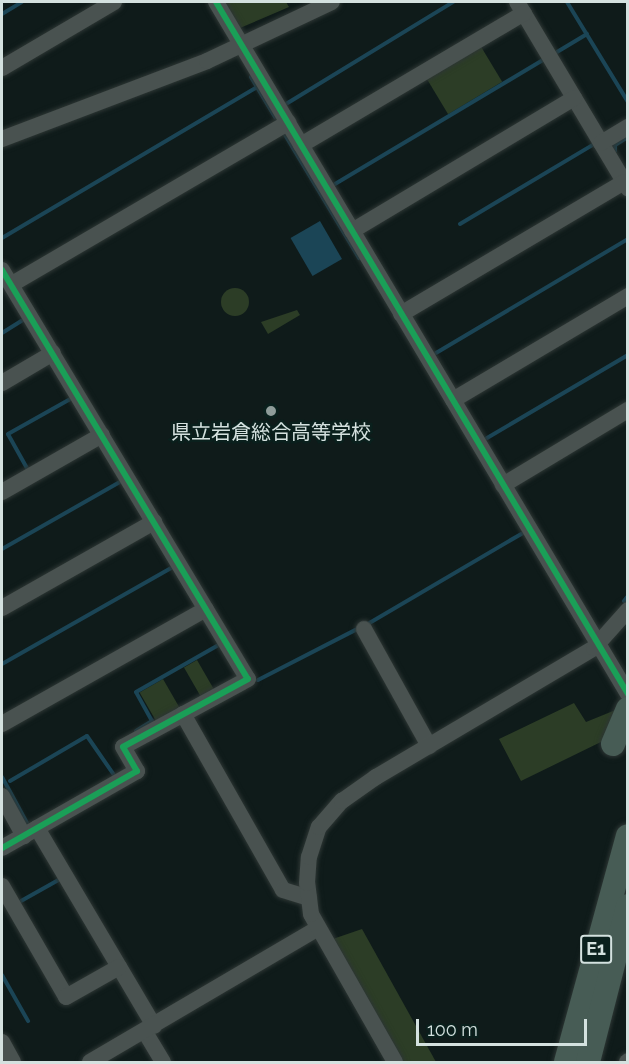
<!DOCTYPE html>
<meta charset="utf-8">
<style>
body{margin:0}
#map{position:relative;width:629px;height:1064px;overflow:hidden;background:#0f1b1a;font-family:Raleway,"Noto Sans JP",sans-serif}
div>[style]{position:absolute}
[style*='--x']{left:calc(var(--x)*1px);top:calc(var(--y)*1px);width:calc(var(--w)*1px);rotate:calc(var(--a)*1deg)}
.green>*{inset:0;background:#2c3d26;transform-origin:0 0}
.round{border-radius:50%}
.water>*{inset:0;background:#1b4556;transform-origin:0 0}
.stream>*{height:4px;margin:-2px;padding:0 2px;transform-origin:2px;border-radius:2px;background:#1b4556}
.roads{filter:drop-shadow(0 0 2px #2d3634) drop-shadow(0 0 2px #2d3634)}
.minor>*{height:16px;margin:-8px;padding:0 8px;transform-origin:8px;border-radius:8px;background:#495250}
.highway>*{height:24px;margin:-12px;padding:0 12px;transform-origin:12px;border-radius:12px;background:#475c55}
.cycleway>*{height:6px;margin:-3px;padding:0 3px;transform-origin:3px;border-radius:3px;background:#1a9f57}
.dots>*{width:16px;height:16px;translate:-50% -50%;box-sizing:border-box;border:3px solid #0a201d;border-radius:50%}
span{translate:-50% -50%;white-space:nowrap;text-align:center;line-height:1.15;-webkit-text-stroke:5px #0a201d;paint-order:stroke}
.shield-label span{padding:2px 4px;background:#0a201d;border:2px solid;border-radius:4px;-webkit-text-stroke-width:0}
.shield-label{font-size:18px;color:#d4e1df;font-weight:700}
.poi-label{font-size:20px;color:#d4e1df}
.frame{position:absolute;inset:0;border:3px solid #d4e1df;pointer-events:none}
.scale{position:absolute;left:416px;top:1019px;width:171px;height:27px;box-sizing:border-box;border:3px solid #d4e1df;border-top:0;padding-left:8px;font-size:18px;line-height:21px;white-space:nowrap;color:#d4e1df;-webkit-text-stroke:4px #0a201d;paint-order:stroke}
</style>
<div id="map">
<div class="green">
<div style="clip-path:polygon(225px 2px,286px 2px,289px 7px,240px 28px)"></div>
<div style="left:480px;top:45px;width:43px;height:63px;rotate:59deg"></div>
<div class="round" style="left:221px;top:288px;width:28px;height:28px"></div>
<div style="clip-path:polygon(297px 310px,300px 315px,268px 334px,261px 322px)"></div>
<div style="left:197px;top:660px;width:34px;height:15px;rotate:60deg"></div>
<div style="left:163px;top:679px;width:34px;height:27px;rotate:60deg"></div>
<div style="clip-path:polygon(574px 703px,586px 722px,618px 709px,605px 740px,521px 781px,499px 739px)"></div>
<div style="clip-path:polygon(362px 929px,436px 1062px,395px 1062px,324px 942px)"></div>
</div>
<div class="water">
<div style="left:320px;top:221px;width:44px;height:34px;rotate:60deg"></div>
</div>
<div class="stream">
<div style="--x:567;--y:2;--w:117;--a:58.6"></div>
<div style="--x:2;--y:14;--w:23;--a:-31"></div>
<div style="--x:557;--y:52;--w:35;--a:-31"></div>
<div style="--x:251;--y:77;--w:47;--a:59"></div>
<div style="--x:286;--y:104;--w:196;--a:-31.4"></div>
<div style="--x:284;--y:133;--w:146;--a:59"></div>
<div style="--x:615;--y:151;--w:6;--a:-90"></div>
<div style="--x:615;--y:145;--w:15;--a:-32"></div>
<div style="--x:335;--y:184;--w:242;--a:-30.8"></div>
<div style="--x:460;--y:224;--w:156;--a:-30.8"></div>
<div style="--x:2;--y:238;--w:296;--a:-30.6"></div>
<div style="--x:2;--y:333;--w:25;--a:-32"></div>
<div style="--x:436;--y:353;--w:223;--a:-30.7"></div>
<div style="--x:487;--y:438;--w:164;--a:-30.5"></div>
<div style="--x:28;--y:470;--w:41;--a:-119.1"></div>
<div style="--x:8;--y:434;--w:71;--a:-29.4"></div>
<div style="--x:2;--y:549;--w:136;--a:-29.6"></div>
<div style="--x:624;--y:601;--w:6;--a:-51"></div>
<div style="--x:366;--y:625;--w:182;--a:-30.4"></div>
<div style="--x:2;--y:664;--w:197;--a:-29.6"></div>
<div style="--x:258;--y:680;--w:114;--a:-27.2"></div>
<div style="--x:136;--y:731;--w:19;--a:-32"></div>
<div style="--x:152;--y:721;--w:33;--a:-119"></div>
<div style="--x:136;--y:692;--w:97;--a:-29.7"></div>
<div style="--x:2;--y:777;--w:52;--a:61.5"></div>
<div style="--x:10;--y:781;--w:89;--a:-30.3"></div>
<div style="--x:87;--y:736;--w:47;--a:55.3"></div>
<div style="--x:21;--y:901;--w:45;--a:-29.4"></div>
<div style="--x:2;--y:975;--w:53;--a:60.5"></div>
</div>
<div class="roads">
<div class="minor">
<div style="--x:216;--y:2;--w:805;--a:59.23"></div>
<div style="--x:517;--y:2;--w:217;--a:59.2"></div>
<div style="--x:2;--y:68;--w:130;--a:-30.5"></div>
<div style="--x:2;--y:139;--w:219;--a:-20.8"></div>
<div style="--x:207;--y:61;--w:138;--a:-25.3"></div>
<div style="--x:601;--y:143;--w:31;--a:-31"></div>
<div style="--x:301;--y:145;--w:259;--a:-30.6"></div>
<div style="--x:352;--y:231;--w:259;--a:-30.9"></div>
<div style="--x:2;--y:270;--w:477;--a:59"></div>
<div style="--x:248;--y:679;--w:142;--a:151.5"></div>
<div style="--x:123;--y:747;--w:28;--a:60"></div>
<div style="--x:137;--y:771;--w:155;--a:150.3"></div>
<div style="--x:12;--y:284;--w:320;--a:-30.3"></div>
<div style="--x:401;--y:314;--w:259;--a:-30.6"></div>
<div style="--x:2;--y:383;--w:59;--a:-30.5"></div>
<div style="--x:453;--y:400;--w:204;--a:-30.7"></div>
<div style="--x:503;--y:485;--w:146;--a:-31"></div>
<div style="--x:2;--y:492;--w:115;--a:-29.7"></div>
<div style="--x:2;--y:608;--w:175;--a:-29.5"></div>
<div style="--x:364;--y:629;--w:134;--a:60.9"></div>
<div style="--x:183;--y:714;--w:202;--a:60.4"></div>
<div style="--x:283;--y:890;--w:27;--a:17"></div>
<div style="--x:2;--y:724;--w:234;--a:-29.4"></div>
<div style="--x:2;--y:796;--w:46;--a:61.2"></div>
<div style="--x:37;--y:828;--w:230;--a:59.4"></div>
<div style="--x:2;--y:886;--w:128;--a:60"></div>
<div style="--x:66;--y:997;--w:61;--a:-29.5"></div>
<div style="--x:145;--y:1032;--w:35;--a:59"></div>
<div style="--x:2;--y:1042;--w:23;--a:61"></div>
<div style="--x:90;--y:1062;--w:264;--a:-30.4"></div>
<div style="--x:395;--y:1062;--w:170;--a:-119.6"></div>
<div style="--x:311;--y:914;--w:31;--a:-97"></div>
<div style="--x:307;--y:883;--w:26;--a:-86"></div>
<div style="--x:309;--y:857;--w:32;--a:-72"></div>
<div style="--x:319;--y:827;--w:35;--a:-49"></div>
<div style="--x:342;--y:801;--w:42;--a:-35.2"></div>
<div style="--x:376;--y:777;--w:253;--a:-30.6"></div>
<div style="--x:594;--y:648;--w:51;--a:-48.2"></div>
<div style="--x:627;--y:1062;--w:1;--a:-45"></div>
</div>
<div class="highway">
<div style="--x:613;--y:744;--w:38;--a:-67"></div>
<div style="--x:566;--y:1062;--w:234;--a:-74.7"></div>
<div style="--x:588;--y:1062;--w:161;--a:-75.6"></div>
</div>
</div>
<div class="cycleway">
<div style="--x:216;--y:2;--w:805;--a:59.23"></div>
<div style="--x:2;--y:270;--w:477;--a:59"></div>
<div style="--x:248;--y:679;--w:142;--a:151.5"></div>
<div style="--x:123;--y:747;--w:28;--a:60"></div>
<div style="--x:137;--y:771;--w:155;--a:150.3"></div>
</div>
<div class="dots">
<div style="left:271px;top:411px;background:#8f9c9a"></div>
</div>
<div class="shield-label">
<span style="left:596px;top:949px">E1</span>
</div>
<div class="poi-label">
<span style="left:271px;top:432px">県立岩倉総合高等学校</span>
</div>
<div class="frame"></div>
<div class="scale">100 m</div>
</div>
